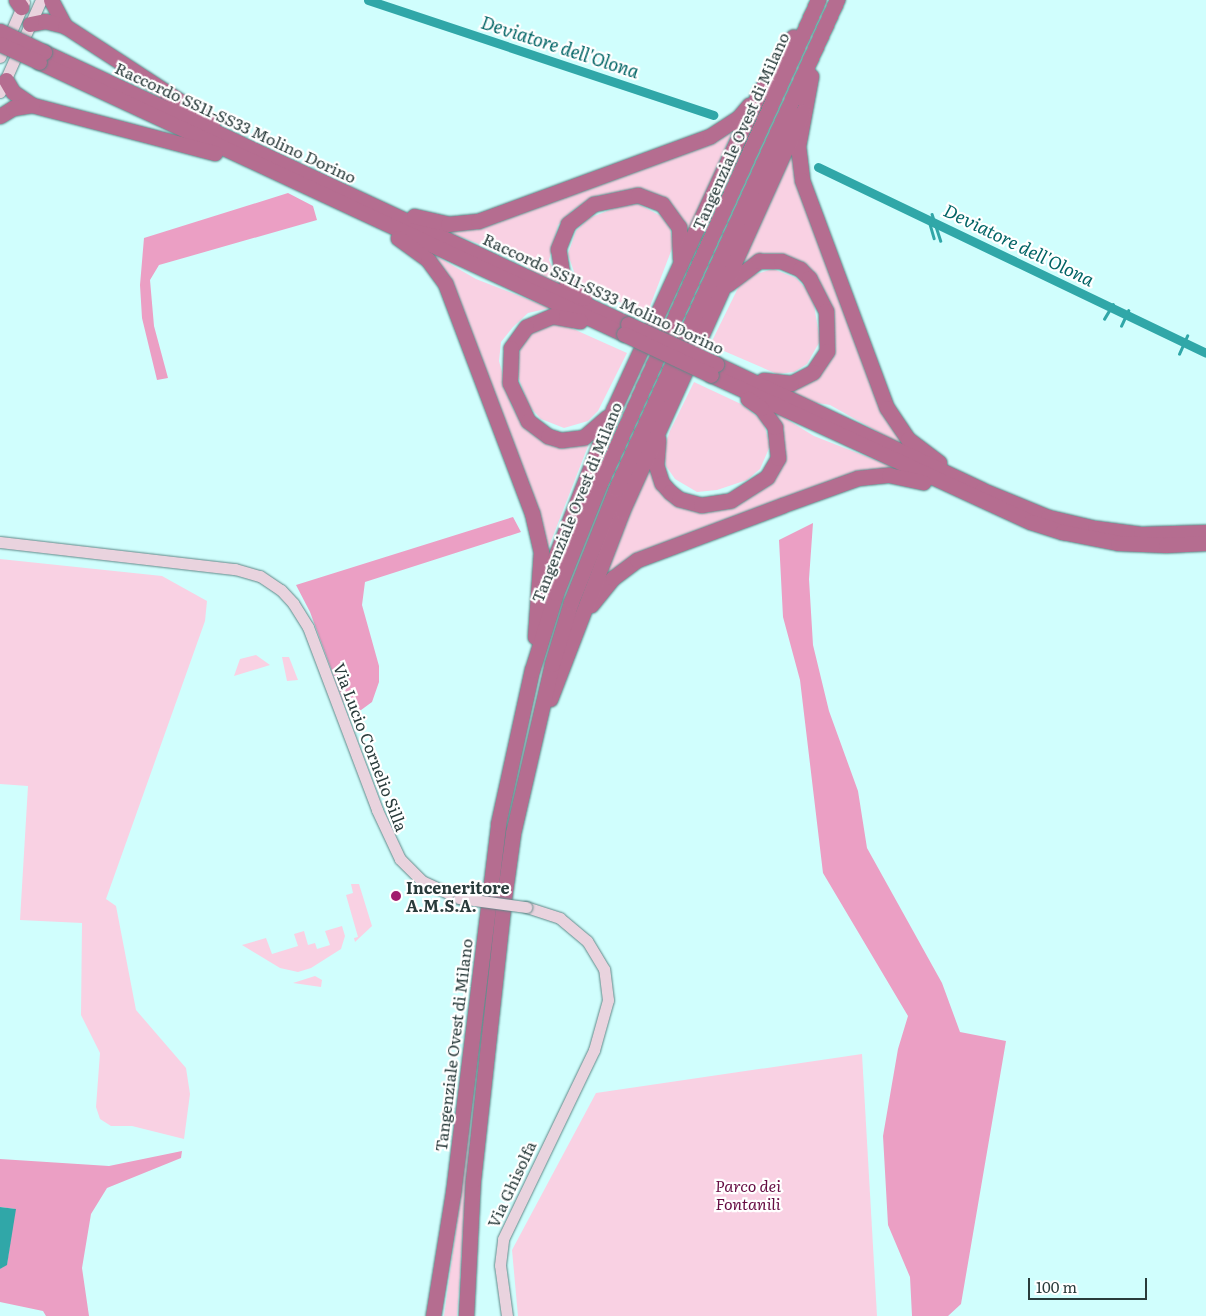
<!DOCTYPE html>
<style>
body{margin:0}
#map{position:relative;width:1206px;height:1316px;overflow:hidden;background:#d0fefd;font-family:Literata,serif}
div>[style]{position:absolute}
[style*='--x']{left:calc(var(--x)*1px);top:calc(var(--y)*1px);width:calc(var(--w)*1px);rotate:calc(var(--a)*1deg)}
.green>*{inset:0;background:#f9d1e3}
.forest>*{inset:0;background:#eb9fc4}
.water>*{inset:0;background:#30a7a8}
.stream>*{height:2.5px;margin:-1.25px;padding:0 1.25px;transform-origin:1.25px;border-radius:1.25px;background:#30a7a8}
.canal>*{height:9px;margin:-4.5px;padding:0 4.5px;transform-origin:4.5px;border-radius:4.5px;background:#30a7a8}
.roads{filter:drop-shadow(0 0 1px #5f8989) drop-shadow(0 0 1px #5f8989)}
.secondary>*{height:11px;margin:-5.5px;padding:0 5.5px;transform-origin:5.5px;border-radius:5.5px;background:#e9d3de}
.highway>*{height:15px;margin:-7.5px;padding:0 7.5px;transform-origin:7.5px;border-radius:7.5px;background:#b56d90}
.bridges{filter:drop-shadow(0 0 1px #5f8989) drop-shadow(0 0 1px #5f8989)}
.secondary-bridge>*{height:11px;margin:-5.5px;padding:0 5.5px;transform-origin:5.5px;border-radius:5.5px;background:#e9d3de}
.highway-bridge>*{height:15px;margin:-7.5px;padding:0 7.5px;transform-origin:7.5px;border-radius:7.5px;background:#b56d90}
.dots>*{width:14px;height:14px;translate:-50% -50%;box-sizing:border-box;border:2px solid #fff;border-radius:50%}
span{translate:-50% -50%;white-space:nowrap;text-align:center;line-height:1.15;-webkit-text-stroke:4.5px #fff;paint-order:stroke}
.street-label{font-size:16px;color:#293b3b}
.poi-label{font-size:16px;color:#293b3b;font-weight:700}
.left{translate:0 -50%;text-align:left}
.park-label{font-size:16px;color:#660d43;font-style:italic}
.water-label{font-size:18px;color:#006465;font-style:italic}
.scale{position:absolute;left:1028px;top:1278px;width:119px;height:22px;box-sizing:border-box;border:2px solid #293b3b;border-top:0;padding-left:6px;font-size:15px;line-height:18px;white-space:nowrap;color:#293b3b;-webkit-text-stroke:4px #fff;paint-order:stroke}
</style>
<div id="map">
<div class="green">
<div style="clip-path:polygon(734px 128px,686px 237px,677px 213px,632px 189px,592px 197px,573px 210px,558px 225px,549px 260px,560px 285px,532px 271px,518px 259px,443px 230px)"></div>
<div style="clip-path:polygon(792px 151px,907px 448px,830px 405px,806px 401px,783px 390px,833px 347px,835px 339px,818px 283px,753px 258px,740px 263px)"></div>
<div style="clip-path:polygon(638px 204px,661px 216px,670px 228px,673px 246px,647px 314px,587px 288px,576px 278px,568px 254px,576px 231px,589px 218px,618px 207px)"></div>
<div style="clip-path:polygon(431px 253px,476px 279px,550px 308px,528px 313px,513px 327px,501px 342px,499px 361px,511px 405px,522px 423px,590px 441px,546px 554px,449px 278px)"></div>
<div style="clip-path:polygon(773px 269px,796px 278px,808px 291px,814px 305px,820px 341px,807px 364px,794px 372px,777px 374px,710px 345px,739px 286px,749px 276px)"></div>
<div style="clip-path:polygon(560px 323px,627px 353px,598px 411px,588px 421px,564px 428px,541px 419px,529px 406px,518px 376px,517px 356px,530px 334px,543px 325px)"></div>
<div style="clip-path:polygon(694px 382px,741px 404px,763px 421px,770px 446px,760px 469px,747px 480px,717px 490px,697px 492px,675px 479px,666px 466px,664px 448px,670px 431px)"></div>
<div style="clip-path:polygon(773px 411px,814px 436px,903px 471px,885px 471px,606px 577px,602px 576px,651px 462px,669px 498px,740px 501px,784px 449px,781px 430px,771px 412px)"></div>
<div style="clip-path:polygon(0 559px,162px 576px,207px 601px,205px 621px,106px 899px,116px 906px,136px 1010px,186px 1068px,190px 1094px,184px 1139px,132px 1126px,111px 1126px,100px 1119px,96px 1107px,100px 1053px,81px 1015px,82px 923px,20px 920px,28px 786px,0 784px)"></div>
<div style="clip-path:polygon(256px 655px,270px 665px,234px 676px,240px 659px)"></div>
<div style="clip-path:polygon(282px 657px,289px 657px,298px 680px,287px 681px)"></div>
<div style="clip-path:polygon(351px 884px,359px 884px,372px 926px,355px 942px,354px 938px,358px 937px,346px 895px,353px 893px)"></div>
<div style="clip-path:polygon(342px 926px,345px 936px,341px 949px,311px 968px,298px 972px,280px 968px,242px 945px,266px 938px,272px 954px,298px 946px,294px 934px,304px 931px,308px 945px,315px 943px,317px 949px,330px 945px,325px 931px)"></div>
<div style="clip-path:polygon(315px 976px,322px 980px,321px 987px,293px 983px)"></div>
<div style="clip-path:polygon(862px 1054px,877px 1316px,518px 1316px,512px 1250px,596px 1093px)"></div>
<div style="clip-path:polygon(472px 1101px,457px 1316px,444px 1316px,456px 1230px)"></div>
</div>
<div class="forest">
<div style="clip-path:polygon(288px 193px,313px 206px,317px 220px,159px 265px,150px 280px,154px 326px,168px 378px,157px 380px,142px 318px,140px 285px,144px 238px)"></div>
<div style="clip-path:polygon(513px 517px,521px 532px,365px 582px,362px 605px,379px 666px,379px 682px,372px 702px,357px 713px,343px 701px,310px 612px,296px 585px)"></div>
<div style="clip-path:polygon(813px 523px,809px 579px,813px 645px,829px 711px,858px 791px,867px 848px,942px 983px,960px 1032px,1006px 1041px,961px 1304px,948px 1316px,912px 1316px,910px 1277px,888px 1225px,883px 1136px,898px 1049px,908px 1016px,823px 873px,800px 680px,783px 617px,779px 540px)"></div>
<div style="clip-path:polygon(182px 1151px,181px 1158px,107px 1188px,91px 1214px,82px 1268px,89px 1316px,46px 1316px,43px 1311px,0 1302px,0 1269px,7px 1264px,15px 1209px,0 1207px,0 1159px,109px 1166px)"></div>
</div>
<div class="water">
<div style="clip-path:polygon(0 1207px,16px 1209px,7px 1265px,0 1269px)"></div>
</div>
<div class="stream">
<div style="--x:932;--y:214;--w:28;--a:72"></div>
<div style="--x:928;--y:217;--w:22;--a:74"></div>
<div style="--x:1104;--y:319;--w:17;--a:-59"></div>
<div style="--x:1121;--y:326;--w:17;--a:-65"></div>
<div style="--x:1179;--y:354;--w:20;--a:-66"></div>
</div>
<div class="canal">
<div style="--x:368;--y:0;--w:364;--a:18.4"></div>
<div style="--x:818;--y:167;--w:430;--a:25.6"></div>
</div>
<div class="roads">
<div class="secondary">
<div style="--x:0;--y:57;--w:60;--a:-66.4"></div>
<div style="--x:0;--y:92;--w:101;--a:-66"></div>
<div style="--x:0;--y:542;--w:237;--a:6.6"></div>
<div style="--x:235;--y:569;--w:26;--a:16"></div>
<div style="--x:260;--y:576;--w:25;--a:34"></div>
<div style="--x:281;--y:590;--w:18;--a:47"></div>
<div style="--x:293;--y:603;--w:28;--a:58"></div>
<div style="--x:308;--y:627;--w:196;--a:69.3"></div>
<div style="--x:377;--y:810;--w:54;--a:64.9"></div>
<div style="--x:400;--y:859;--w:31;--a:45"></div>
<div style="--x:422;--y:881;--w:41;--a:24.7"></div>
<div style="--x:507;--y:1316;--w:51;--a:-97.8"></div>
<div style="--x:500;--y:1265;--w:26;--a:-83"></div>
<div style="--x:503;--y:1239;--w:210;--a:-64.3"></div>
<div style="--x:594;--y:1050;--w:52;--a:-74.4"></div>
<div style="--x:608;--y:1000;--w:31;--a:-97"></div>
<div style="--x:604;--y:969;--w:33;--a:-121"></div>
<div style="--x:587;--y:941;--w:35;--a:-140"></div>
<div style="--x:560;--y:918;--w:36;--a:-162"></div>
</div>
<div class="highway">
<div style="--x:16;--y:0;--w:9;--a:54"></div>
<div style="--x:51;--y:0;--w:30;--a:62"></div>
<div style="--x:30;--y:24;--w:15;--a:-11"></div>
<div style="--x:45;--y:21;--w:21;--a:14"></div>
<div style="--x:65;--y:26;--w:176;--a:33.1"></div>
<div style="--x:44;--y:52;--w:644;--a:24.97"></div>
<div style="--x:39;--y:62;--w:645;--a:24.94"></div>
<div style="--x:811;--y:76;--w:71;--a:100.5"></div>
<div style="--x:798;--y:146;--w:34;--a:83"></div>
<div style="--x:802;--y:180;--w:243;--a:69.6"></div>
<div style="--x:887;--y:408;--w:37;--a:56"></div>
<div style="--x:908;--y:439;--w:39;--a:37"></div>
<div style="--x:6;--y:80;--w:14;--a:60"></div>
<div style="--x:13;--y:92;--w:23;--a:34"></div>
<div style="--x:32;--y:105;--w:189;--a:14.7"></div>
<div style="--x:0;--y:116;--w:15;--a:-32"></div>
<div style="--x:13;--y:108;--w:19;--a:-9"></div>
<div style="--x:414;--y:216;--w:35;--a:13"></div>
<div style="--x:448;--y:224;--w:30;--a:-6"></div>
<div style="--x:478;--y:221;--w:247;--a:-20.1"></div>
<div style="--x:710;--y:136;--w:33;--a:-33"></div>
<div style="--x:738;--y:118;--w:17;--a:-50"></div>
<div style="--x:398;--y:238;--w:37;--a:36"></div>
<div style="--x:428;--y:260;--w:29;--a:54"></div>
<div style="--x:445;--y:283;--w:246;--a:69.3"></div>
<div style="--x:532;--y:513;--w:39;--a:77"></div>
<div style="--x:541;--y:551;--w:86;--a:94"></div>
<div style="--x:728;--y:284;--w:39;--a:-37"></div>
<div style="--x:759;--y:261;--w:22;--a:0"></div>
<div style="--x:781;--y:261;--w:21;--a:23"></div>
<div style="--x:800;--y:269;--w:13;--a:45"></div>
<div style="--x:809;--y:278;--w:37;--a:63"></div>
<div style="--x:826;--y:311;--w:40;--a:88.6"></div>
<div style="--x:827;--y:351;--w:25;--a:124"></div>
<div style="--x:813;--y:372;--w:25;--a:153"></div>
<div style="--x:791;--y:383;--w:28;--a:-174"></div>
<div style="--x:584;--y:298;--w:22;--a:-137"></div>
<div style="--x:568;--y:283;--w:12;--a:-121"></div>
<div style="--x:562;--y:273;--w:24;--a:-99"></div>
<div style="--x:558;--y:249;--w:27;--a:-68"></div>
<div style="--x:568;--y:224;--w:33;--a:-38"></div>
<div style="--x:594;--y:204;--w:45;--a:-11.6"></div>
<div style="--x:638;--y:195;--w:26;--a:21"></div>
<div style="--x:662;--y:204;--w:29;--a:54"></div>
<div style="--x:679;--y:227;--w:31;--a:88"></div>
<div style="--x:580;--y:321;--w:28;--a:-170"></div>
<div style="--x:552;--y:316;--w:28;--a:157"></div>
<div style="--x:526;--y:327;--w:26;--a:126"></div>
<div style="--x:511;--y:348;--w:35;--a:92"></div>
<div style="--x:510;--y:383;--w:42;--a:64.7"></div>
<div style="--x:528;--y:421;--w:25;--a:37"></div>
<div style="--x:548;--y:436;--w:14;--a:17"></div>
<div style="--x:561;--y:440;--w:23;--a:-7"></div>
<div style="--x:584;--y:437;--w:30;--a:-41"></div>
<div style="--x:716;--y:364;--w:294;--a:25.3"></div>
<div style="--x:982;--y:490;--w:71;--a:22.2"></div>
<div style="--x:1048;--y:517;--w:48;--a:13.2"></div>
<div style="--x:1095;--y:528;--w:46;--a:7.4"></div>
<div style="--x:1141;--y:534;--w:65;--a:-1.8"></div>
<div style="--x:711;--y:375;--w:352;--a:24.7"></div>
<div style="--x:1031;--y:522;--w:33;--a:18"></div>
<div style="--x:1062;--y:532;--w:57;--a:11.1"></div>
<div style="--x:1118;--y:543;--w:48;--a:2.4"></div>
<div style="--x:1166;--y:545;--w:40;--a:-2.9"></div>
<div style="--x:658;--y:439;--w:26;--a:94"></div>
<div style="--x:656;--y:465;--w:19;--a:72"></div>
<div style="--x:662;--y:483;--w:12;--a:48"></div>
<div style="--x:670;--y:492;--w:11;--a:38"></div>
<div style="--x:679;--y:499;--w:23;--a:15"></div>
<div style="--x:701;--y:505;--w:30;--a:-9"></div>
<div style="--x:731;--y:500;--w:43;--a:-32.6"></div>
<div style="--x:767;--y:477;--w:22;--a:-60"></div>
<div style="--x:778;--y:458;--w:31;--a:-96"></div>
<div style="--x:775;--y:427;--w:24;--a:-126"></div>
<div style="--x:761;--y:408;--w:16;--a:-145"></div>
<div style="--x:539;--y:598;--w:204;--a:-68.5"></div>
<div style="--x:614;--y:408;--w:345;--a:-65.3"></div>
<div style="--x:758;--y:95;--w:68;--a:-58.9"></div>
<div style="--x:591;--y:605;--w:35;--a:-51"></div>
<div style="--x:613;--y:578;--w:30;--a:-37"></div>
<div style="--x:637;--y:560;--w:156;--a:-20.6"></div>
<div style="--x:783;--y:505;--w:80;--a:-19.8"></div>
<div style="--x:858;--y:478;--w:31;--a:-6"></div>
<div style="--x:889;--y:475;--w:35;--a:12"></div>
<div style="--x:550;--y:699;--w:201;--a:-69"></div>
<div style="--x:622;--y:511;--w:438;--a:-65.7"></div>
<div style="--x:433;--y:1316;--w:125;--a:-80.8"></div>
<div style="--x:453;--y:1193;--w:372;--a:-83"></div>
<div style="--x:498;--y:824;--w:158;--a:-77.6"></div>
<div style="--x:532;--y:670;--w:81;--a:-72.7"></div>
<div style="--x:556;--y:593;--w:118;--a:-68.2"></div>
<div style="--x:600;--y:483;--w:530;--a:-65.71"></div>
<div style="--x:466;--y:1316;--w:136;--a:-87.1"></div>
<div style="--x:473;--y:1180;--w:291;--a:-83.7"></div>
<div style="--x:505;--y:891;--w:59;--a:-82.1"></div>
<div style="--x:513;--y:833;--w:173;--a:-77"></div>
<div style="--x:552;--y:664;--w:65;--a:-73"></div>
<div style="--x:571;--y:602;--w:122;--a:-68.3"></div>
<div style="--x:616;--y:489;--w:537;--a:-65.68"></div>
</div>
</div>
<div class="bridges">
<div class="secondary-bridge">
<div style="--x:459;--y:898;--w:68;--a:7.7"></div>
</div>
<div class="highway-bridge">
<div style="--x:0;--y:31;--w:49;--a:25.5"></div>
<div style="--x:0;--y:44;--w:43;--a:24.8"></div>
<div style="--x:628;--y:324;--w:97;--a:24.4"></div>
<div style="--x:624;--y:334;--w:96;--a:25.2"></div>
</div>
</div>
<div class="dots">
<div style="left:396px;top:896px;background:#a11d6d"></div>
</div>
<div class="street-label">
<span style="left:236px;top:122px;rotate:25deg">Raccordo SS11-SS33 Molino Dorino</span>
<span style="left:740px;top:131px;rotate:-66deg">Tangenziale Ovest di Milano</span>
<span style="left:604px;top:293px;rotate:25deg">Raccordo SS11-SS33 Molino Dorino</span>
<span style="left:576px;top:502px;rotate:-68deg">Tangenziale Ovest di Milano</span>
<span style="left:371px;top:747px;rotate:69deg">Via Lucio Cornelio Silla</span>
<span style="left:453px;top:1045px;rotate:-83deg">Tangenziale Ovest di Milano</span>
<span style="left:511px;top:1184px;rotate:-65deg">Via Ghisolfa</span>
</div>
<div class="poi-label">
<span class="left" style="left:406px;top:896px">Inceneritore<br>A.M.S.A.</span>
</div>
<div class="park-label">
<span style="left:748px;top:1194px">Parco dei<br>Fontanili</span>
</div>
<div class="water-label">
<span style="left:560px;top:47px;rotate:18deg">Deviatore dell'Olona</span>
<span style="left:1019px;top:245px;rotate:26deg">Deviatore dell'Olona</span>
</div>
<div class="scale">100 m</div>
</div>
